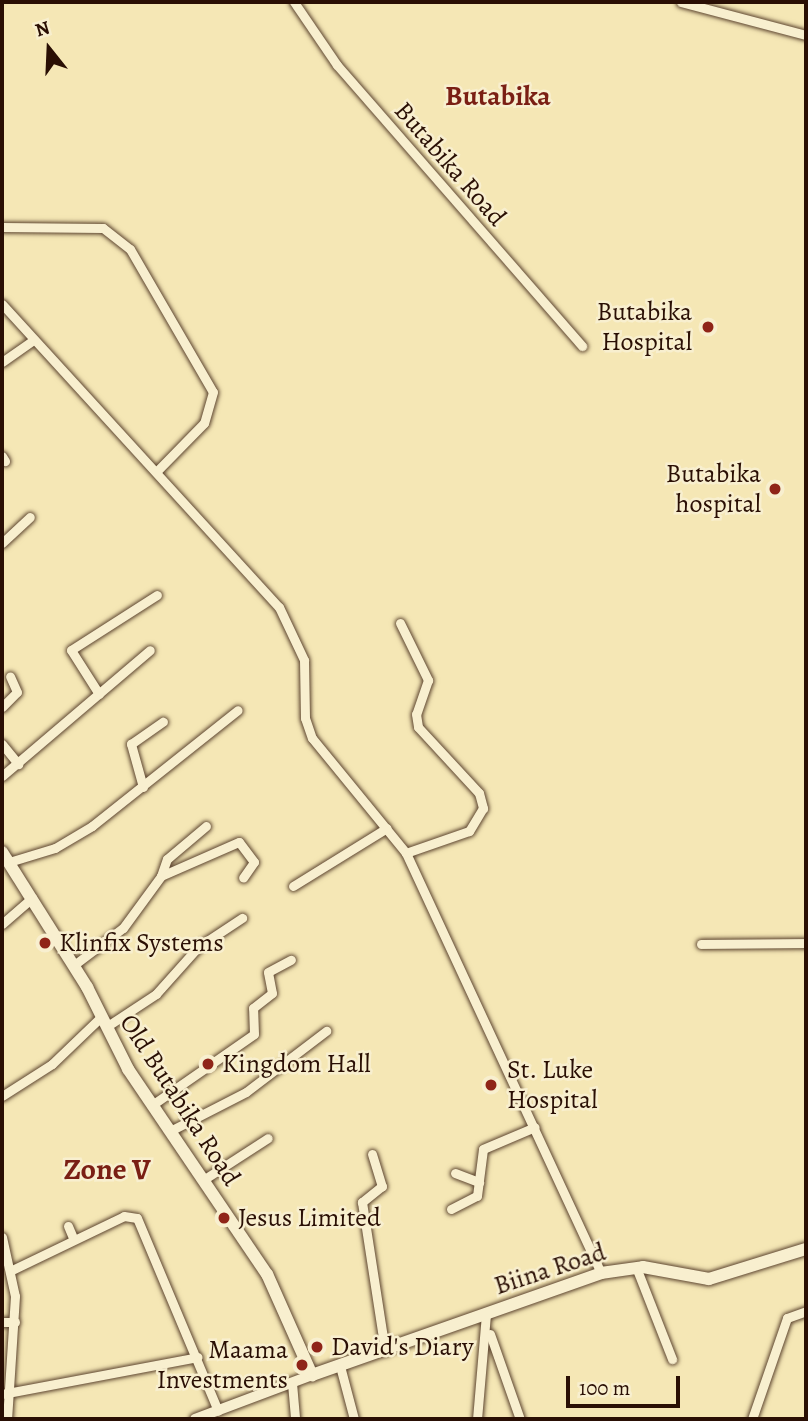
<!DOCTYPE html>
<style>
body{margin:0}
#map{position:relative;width:808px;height:1421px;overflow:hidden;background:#f5e7b5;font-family:Alegreya,serif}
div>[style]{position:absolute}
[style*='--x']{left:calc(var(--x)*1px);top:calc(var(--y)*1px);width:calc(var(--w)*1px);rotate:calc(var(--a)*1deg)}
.roads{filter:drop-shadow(0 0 2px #5d4530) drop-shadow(0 0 2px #5d4530)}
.minor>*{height:9px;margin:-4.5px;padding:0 4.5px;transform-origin:4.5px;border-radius:4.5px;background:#f8efcf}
.tertiary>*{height:10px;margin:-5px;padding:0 5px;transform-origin:5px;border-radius:5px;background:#f8efcf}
.secondary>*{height:12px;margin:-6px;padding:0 6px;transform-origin:6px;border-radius:6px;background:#f8efcf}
.dots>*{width:19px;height:19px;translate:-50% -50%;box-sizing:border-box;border:4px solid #f8efcf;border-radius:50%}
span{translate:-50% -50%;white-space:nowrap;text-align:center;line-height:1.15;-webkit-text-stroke:5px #f8efcf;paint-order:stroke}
.street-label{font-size:26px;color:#2a0f04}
.poi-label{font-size:26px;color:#2a0f04}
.right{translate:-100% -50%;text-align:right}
.left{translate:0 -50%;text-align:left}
.neighbourhood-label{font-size:28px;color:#7a1f14;font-weight:700}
.quarter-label{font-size:30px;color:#7a1f14;font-weight:700}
.frame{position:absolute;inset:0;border:4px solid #2a0f04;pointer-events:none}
.north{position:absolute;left:14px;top:14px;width:70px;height:70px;-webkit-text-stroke:5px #f8efcf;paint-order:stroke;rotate:342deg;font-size:19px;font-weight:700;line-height:28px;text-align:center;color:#2a0f04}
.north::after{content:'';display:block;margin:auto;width:24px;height:32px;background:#2a0f04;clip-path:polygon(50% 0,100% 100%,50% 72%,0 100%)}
.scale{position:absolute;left:566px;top:1376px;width:114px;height:32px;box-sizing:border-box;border:4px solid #2a0f04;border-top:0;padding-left:9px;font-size:21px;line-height:24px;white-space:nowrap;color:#2a0f04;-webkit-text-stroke:5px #f8efcf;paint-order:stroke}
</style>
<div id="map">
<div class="roads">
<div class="minor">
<div style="--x:294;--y:2;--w:76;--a:55.7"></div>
<div style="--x:337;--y:65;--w:373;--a:48.9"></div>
<div style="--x:681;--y:2;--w:129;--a:14.8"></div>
<div style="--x:2;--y:227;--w:101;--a:0.6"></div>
<div style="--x:103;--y:228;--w:34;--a:38"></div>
<div style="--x:130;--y:249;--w:165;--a:59.9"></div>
<div style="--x:213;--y:392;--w:32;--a:106"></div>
<div style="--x:204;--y:423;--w:67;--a:134.4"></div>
<div style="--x:2;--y:304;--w:411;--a:47.6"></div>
<div style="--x:279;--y:607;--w:59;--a:64.7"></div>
<div style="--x:304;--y:660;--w:58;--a:89"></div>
<div style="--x:305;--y:718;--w:21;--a:71"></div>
<div style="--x:312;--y:738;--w:149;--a:50.7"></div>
<div style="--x:406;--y:853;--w:463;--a:65.1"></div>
<div style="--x:2;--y:362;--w:39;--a:-35"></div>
<div style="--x:2;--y:456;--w:6;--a:59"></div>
<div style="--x:2;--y:543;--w:38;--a:-43"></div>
<div style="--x:400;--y:623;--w:64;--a:63.8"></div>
<div style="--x:428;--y:680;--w:36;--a:109"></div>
<div style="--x:416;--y:714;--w:13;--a:81"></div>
<div style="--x:418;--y:727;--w:90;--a:47.3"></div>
<div style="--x:479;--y:793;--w:16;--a:75"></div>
<div style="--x:483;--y:808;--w:27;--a:121"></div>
<div style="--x:469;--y:831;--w:67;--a:160.8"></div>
<div style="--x:99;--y:694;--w:52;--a:-122.5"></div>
<div style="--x:71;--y:650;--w:102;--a:-32.6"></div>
<div style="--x:2;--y:707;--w:21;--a:-45"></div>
<div style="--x:17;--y:692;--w:17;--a:-114"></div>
<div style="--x:2;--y:744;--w:26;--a:51"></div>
<div style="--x:2;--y:776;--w:194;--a:-40.4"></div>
<div style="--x:143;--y:787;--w:45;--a:-105.6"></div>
<div style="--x:131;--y:744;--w:39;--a:-35"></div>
<div style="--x:9;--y:862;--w:48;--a:-16.9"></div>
<div style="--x:55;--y:848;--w:43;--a:-30.7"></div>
<div style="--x:92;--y:826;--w:186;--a:-38.5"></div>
<div style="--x:161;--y:876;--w:18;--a:-71"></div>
<div style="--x:167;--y:859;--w:51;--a:-40.2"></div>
<div style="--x:293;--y:886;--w:110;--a:-31.7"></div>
<div style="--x:2;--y:924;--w:40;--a:-41"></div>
<div style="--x:701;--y:944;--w:105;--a:-0.5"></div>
<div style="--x:74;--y:965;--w:61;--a:-37.1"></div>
<div style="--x:123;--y:928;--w:64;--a:-53.8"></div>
<div style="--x:161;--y:876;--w:85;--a:-23.6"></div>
<div style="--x:239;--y:842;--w:25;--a:53"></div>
<div style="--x:254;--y:862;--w:19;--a:125"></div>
<div style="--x:106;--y:1027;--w:60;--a:-33.4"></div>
<div style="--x:156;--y:994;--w:63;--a:-48.2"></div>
<div style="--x:198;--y:947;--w:53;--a:-33.4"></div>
<div style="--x:2;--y:1096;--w:59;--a:-32.6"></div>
<div style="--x:52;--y:1064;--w:66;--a:-43.8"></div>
<div style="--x:152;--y:1105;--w:124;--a:-34.8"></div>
<div style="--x:254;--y:1034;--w:26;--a:-92"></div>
<div style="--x:253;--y:1008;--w:24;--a:-38"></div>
<div style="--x:272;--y:993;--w:21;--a:-101"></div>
<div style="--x:268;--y:972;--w:26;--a:-28"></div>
<div style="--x:170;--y:1131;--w:85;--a:-27.2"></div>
<div style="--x:246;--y:1092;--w:101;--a:-37.3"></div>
<div style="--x:372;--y:1154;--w:34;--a:73"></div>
<div style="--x:382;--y:1186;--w:26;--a:141"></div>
<div style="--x:362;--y:1202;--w:151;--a:81.2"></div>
<div style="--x:455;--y:1173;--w:26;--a:21"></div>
<div style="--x:203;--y:1180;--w:77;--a:-32.9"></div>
<div style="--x:451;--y:1209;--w:29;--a:-27"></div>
<div style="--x:477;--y:1196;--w:47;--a:-82.7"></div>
<div style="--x:483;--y:1149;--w:56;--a:-22.9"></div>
<div style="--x:68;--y:1226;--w:13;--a:67"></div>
<div style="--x:2;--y:1237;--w:60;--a:77.6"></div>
<div style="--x:15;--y:1296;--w:123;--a:93.7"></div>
<div style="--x:636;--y:1267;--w:99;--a:68.6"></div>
<div style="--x:12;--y:1270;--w:124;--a:-25.7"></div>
<div style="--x:124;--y:1216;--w:13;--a:9"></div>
<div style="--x:137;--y:1218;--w:209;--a:67.2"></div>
<div style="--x:2;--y:1322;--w:13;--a:0"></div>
<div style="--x:490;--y:1334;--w:90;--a:70.6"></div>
<div style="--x:340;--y:1366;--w:55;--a:75.2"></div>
<div style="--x:292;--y:1383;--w:36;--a:85"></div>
<div style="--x:2;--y:1394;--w:199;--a:-10.7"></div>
<div style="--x:477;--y:1419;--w:105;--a:-85.1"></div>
<div style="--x:752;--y:1419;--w:107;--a:-70.9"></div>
<div style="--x:787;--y:1318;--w:20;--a:-20"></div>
</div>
<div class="tertiary">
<div style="--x:195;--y:1419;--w:125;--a:-20.6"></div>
</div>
<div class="secondary">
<div style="--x:2;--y:852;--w:160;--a:57.8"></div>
<div style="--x:87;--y:987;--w:92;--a:63.4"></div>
<div style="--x:128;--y:1069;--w:248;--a:55.9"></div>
<div style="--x:267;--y:1274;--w:111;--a:66"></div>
<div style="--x:312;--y:1375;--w:306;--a:-19.4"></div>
<div style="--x:601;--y:1273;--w:42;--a:-8.1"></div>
<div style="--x:643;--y:1267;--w:67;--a:10.3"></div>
<div style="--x:709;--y:1279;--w:102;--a:-17.2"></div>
</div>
</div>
<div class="dots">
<div style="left:708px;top:327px;background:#8f2418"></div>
<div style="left:775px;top:489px;background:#8f2418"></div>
<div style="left:45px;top:943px;background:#8f2418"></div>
<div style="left:208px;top:1064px;background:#8f2418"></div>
<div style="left:491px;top:1085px;background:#8f2418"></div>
<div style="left:224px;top:1218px;background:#8f2418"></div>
<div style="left:317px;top:1347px;background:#8f2418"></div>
<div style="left:302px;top:1365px;background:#8f2418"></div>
</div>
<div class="street-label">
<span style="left:450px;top:164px;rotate:49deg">Butabika Road</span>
<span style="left:180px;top:1100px;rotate:57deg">Old Butabika Road</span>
<span style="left:550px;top:1269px;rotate:-18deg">Biina Road</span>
</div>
<div class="poi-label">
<span class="right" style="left:692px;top:327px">Butabika<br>Hospital</span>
<span class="right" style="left:761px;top:489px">Butabika<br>hospital</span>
<span class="left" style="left:59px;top:943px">Klinfix Systems</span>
<span class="left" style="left:222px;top:1064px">Kingdom Hall</span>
<span class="left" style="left:507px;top:1085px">St. Luke<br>Hospital</span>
<span class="left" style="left:238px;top:1218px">Jesus Limited</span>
<span class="left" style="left:331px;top:1347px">David's Diary</span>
<span class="right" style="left:288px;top:1365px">Maama<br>Investments</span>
</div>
<div class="neighbourhood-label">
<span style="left:498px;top:96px">Butabika</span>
</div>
<div class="quarter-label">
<span style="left:107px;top:1169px">Zone V</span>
</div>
<div class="frame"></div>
<div class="north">N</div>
<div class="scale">100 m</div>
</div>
